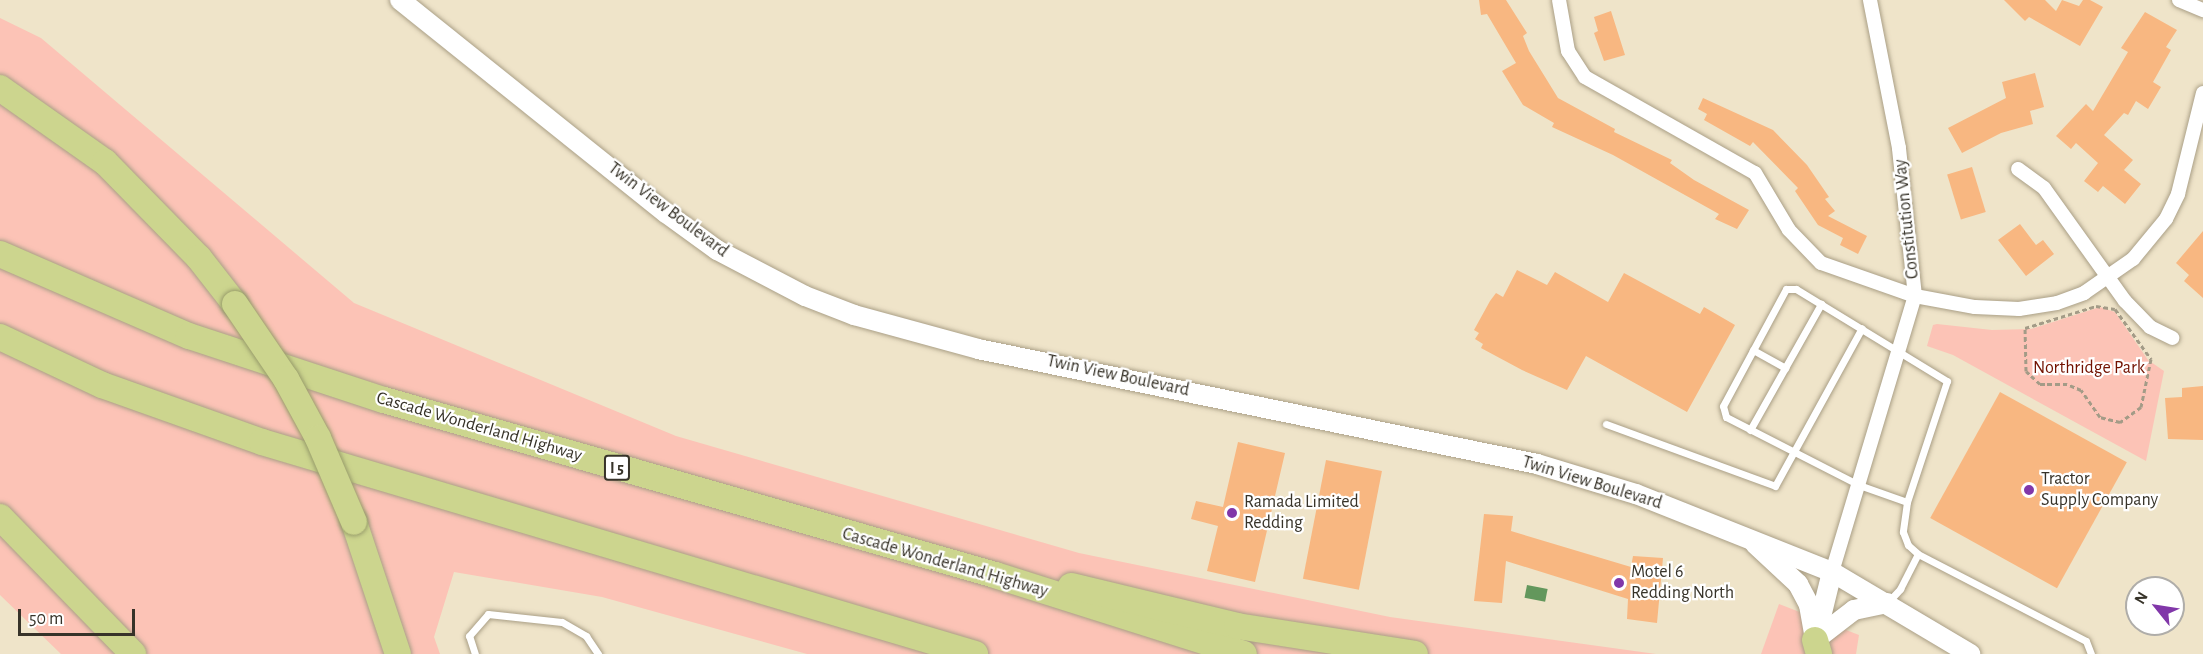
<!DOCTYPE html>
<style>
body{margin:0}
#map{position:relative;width:2203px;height:654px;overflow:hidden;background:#efe4c9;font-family:"Alegreya Sans",sans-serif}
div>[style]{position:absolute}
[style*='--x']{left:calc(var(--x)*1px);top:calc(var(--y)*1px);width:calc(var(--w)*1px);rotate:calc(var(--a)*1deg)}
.green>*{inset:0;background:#fcc3b6}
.water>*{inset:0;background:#63975c;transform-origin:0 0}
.building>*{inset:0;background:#f8b781;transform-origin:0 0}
.path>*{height:3px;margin-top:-1.5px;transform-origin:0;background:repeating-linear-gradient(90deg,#a39b87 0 4.5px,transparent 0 7.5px)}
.roads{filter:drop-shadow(0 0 2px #aa9f86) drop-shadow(0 0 2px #aa9f86)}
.lane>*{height:7px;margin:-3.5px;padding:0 3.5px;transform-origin:3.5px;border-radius:3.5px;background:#fff}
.street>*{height:14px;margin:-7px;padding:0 7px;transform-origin:7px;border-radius:7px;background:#fff}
.secondary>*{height:20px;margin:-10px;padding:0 10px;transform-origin:10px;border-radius:10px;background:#fff}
.highway>*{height:26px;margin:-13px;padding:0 13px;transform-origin:13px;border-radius:13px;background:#ccd58e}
.bridges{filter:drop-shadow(0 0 2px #989c6b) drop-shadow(0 0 2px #989c6b)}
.highway-bridge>*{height:26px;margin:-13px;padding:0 13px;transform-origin:13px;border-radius:13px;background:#ccd58e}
.dots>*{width:16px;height:16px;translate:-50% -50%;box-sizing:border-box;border:3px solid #fff;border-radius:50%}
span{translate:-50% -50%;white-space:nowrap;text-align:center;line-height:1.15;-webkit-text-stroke:4.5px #fff;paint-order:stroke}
.shield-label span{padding:2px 4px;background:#fff;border:2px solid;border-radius:4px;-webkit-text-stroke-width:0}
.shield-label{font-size:16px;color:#373329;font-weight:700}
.street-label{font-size:18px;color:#373329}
.park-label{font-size:18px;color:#721200}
.poi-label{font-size:18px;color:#373329}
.left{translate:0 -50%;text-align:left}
.north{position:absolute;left:2125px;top:576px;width:60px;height:60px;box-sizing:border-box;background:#fff;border:2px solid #afada9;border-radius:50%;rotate:300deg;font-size:16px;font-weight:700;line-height:24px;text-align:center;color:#373329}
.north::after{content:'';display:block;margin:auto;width:21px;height:27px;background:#8137a9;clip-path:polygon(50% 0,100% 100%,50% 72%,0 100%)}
.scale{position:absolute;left:18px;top:609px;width:117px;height:27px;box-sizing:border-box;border:3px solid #373329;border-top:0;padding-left:8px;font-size:18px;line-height:21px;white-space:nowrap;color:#373329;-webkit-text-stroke:4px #fff;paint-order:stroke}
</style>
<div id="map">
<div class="green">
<div style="clip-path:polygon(0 18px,41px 38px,354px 303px,676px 436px,1079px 553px,1390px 617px,1656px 654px,807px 654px,602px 597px,454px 572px,434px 637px,440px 654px,61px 654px,0 595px)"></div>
<div style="clip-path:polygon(2100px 307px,2115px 312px,2148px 360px,2164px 371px,2146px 461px,1953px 355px,1927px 346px,1933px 325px,1937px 324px,1992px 330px,2031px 329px)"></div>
<div style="clip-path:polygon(1779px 604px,1859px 635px,1856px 654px,1761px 654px)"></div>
</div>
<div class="water">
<div style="left:1527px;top:585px;width:21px;height:13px;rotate:11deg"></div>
</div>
<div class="building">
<div style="clip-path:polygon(1479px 0,1506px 0,1527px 33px,1523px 36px,1529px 51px,1558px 98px,1615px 129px,1614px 132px,1672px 160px,1670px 163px,1694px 180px,1749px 210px,1737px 229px,1715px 219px,1719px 214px,1613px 155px,1552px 127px,1554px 123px,1523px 105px,1502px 71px,1516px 63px,1487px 14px,1481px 15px)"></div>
<div style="clip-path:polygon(2004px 0,2045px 0,2056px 11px,2062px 0,2079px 6px,2083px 0,2090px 0,2103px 7px,2080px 46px,2029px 17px,2025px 21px)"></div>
<div style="clip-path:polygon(1611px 11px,1625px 55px,1604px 61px,1594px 33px,1598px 31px,1594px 17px)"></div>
<div style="clip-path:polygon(2145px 12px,2177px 30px,2166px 47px,2171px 50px,2153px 82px,2161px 87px,2148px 109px,2136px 101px,2128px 115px,2124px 113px,2104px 135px,2133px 160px,2124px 170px,2141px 184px,2125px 204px,2103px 186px,2098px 192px,2084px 181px,2098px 163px,2076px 143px,2071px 149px,2056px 136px,2086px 104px,2093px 111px,2128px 52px,2121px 48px)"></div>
<div style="clip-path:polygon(2035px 73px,2044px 107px,2030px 111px,2033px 124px,2001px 133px,1962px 153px,1948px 128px,2006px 98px,2002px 82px)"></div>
<div style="clip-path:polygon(1703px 98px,1773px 130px,1807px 165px,1829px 197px,1825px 199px,1835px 211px,1828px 216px,1867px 236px,1858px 254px,1840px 245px,1843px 238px,1818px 225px,1795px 191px,1798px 188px,1753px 142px,1750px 146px,1704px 120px,1707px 114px,1698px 109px)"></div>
<div style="left:1972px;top:167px;width:47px;height:26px;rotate:73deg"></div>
<div style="clip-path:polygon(2020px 224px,2036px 245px,2043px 240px,2054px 254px,2026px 276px,1998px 240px)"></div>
<div style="clip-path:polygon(2203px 231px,2203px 298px,2184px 281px,2189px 275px,2176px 263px)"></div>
<div style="clip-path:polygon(1517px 270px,1547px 285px,1555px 272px,1608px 302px,1624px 273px,1700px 314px,1704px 307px,1735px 325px,1687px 412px,1586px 356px,1567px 390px,1522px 370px,1481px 348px,1483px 344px,1475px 339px,1479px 333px,1474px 330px,1490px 301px,1496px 293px,1503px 297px)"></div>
<div style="clip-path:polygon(2203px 386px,2203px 440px,2168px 439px,2165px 398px,2182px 397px,2182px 388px)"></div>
<div style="left:2000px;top:392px;width:145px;height:144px;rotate:29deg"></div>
<div style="clip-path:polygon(1238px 442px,1285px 453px,1255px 582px,1207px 571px,1218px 526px,1191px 519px,1196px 501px,1223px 507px)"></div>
<div style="left:1326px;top:460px;width:57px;height:121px;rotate:11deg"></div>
<div style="clip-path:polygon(1484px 514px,1513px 516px,1511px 531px,1631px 567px,1633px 556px,1663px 558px,1657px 623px,1627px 619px,1628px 599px,1506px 561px,1502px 603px,1474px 601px)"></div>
</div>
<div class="path">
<div style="--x:2096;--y:306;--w:19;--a:9"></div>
<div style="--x:2115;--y:309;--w:62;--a:54.2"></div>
<div style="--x:2151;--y:359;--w:49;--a:101.8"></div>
<div style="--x:2141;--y:407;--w:26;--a:144"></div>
<div style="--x:2120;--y:422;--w:21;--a:-166"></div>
<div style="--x:2100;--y:417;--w:33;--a:-125"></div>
<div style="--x:2081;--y:390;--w:15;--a:-157"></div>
<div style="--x:2067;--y:384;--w:27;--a:180"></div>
<div style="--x:2040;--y:384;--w:19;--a:-137"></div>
<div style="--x:2026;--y:371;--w:43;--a:-91.3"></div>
<div style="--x:2025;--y:328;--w:74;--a:-17.2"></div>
</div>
<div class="roads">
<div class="lane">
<div style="--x:1753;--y:350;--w:37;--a:29"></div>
<div style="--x:1606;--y:424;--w:180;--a:20.1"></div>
<div style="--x:1775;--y:486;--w:180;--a:-61.2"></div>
<div style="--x:1750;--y:430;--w:145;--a:-60.6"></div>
<div style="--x:1907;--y:502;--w:51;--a:-160.5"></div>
<div style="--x:1859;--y:485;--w:149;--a:-152.9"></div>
<div style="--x:1726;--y:417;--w:11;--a:-105"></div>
<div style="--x:1723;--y:406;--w:133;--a:-61.7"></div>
<div style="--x:1786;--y:289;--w:10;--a:0"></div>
<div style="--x:1796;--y:289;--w:177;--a:31.4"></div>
<div style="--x:1947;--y:381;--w:127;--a:108.3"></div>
<div style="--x:1907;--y:502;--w:30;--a:98"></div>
<div style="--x:1903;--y:532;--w:14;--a:69"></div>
<div style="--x:1908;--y:545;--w:13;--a:42"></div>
<div style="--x:1918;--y:554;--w:189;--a:27.4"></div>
<div style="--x:2086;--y:641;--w:14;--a:69"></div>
<div style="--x:1888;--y:602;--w:18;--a:-47"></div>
<div style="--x:1900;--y:589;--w:39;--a:-63"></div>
<div style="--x:475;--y:654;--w:19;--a:-108"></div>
<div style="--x:469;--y:636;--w:29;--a:-49"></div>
<div style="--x:488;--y:614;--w:74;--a:6.2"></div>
<div style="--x:562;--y:622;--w:28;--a:30"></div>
<div style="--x:586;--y:636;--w:22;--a:56"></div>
</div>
<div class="street">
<div style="--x:1559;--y:0;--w:52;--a:80"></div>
<div style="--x:1568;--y:51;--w:31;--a:57"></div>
<div style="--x:1585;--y:77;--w:195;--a:29.5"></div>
<div style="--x:1755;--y:173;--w:66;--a:59.2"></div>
<div style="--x:1789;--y:230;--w:46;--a:45.9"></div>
<div style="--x:1821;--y:263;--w:100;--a:19.3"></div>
<div style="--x:1915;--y:296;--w:61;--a:10.4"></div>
<div style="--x:1975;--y:307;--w:44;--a:2.6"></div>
<div style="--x:2019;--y:309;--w:38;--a:-9"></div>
<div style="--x:2057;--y:303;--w:29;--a:-20"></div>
<div style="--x:2084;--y:293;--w:60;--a:-34.8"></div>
<div style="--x:2133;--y:259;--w:52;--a:-50.5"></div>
<div style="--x:2166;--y:219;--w:28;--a:-64"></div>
<div style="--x:2178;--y:194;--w:104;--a:-76.1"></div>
<div style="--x:2179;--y:0;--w:26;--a:23"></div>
<div style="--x:2018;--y:169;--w:32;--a:36"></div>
<div style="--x:2044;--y:188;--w:139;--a:54.4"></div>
<div style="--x:2125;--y:301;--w:36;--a:46"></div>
<div style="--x:2150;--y:327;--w:25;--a:26"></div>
<div style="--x:1832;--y:572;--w:288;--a:-73.3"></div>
<div style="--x:1915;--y:296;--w:149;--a:-96.2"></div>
<div style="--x:1899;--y:148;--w:151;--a:-101.1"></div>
</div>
<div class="secondary">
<div style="--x:400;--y:0;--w:341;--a:38.7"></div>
<div style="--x:666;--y:213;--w:63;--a:36"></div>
<div style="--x:717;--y:250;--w:99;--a:27.6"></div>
<div style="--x:805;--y:296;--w:53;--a:21.2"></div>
<div style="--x:854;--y:315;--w:129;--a:15.3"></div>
<div style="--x:978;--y:349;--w:571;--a:11.62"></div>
<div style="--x:1537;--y:464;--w:103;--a:16.9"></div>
<div style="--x:1636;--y:494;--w:211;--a:21.7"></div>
<div style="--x:1832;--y:572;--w:161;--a:30.7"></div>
<div style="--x:1755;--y:544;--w:59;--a:42.9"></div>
<div style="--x:1798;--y:584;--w:24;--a:62"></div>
<div style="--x:1809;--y:605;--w:36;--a:80"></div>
<div style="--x:1815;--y:640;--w:49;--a:-37.6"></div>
<div style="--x:1854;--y:610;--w:34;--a:-12"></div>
<div style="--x:1817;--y:633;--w:63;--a:-76.2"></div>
</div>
<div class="highway">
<div style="--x:0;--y:88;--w:128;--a:35.2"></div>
<div style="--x:105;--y:162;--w:134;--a:45.6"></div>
<div style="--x:199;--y:258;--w:58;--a:52"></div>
<div style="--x:0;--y:254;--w:206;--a:23.5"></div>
<div style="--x:189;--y:336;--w:205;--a:18.2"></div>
<div style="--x:384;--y:400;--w:636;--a:15.98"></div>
<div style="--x:995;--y:575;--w:261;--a:17.6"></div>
<div style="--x:0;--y:337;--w:113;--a:25.2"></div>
<div style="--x:102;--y:385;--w:170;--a:19.6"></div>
<div style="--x:262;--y:442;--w:744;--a:16.56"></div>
<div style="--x:0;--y:517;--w:191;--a:45.8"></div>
<div style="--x:354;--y:522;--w:139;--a:71.6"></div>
<div style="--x:1071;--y:586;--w:171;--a:13.5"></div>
<div style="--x:1237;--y:626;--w:180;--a:8.9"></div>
<div style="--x:1815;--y:640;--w:15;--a:74"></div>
</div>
</div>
<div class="bridges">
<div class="highway-bridge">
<div style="--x:235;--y:304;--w:91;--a:55.8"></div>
<div style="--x:286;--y:379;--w:67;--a:61.5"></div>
<div style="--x:318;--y:438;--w:91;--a:66.8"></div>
</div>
</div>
<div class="dots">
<div style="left:2029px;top:490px;background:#8137a9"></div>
<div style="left:1232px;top:513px;background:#8137a9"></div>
<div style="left:1619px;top:583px;background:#8137a9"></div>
</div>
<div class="shield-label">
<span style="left:617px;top:468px">I 5</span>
</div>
<div class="street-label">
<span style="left:668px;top:210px;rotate:37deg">Twin View Boulevard</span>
<span style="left:1907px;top:219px;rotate:-96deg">Constitution Way</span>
<span style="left:1118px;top:376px;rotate:12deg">Twin View Boulevard</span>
<span style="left:479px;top:427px;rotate:16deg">Cascade Wonderland Highway</span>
<span style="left:1592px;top:483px;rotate:17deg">Twin View Boulevard</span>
<span style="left:945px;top:563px;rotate:16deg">Cascade Wonderland Highway</span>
</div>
<div class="park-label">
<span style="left:2089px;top:368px">Northridge Park</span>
</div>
<div class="poi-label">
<span class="left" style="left:2041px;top:490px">Tractor<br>Supply Company</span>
<span class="left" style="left:1244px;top:513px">Ramada Limited<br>Redding</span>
<span class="left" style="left:1631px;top:583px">Motel 6<br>Redding North</span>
</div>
<div class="north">N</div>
<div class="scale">50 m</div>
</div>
